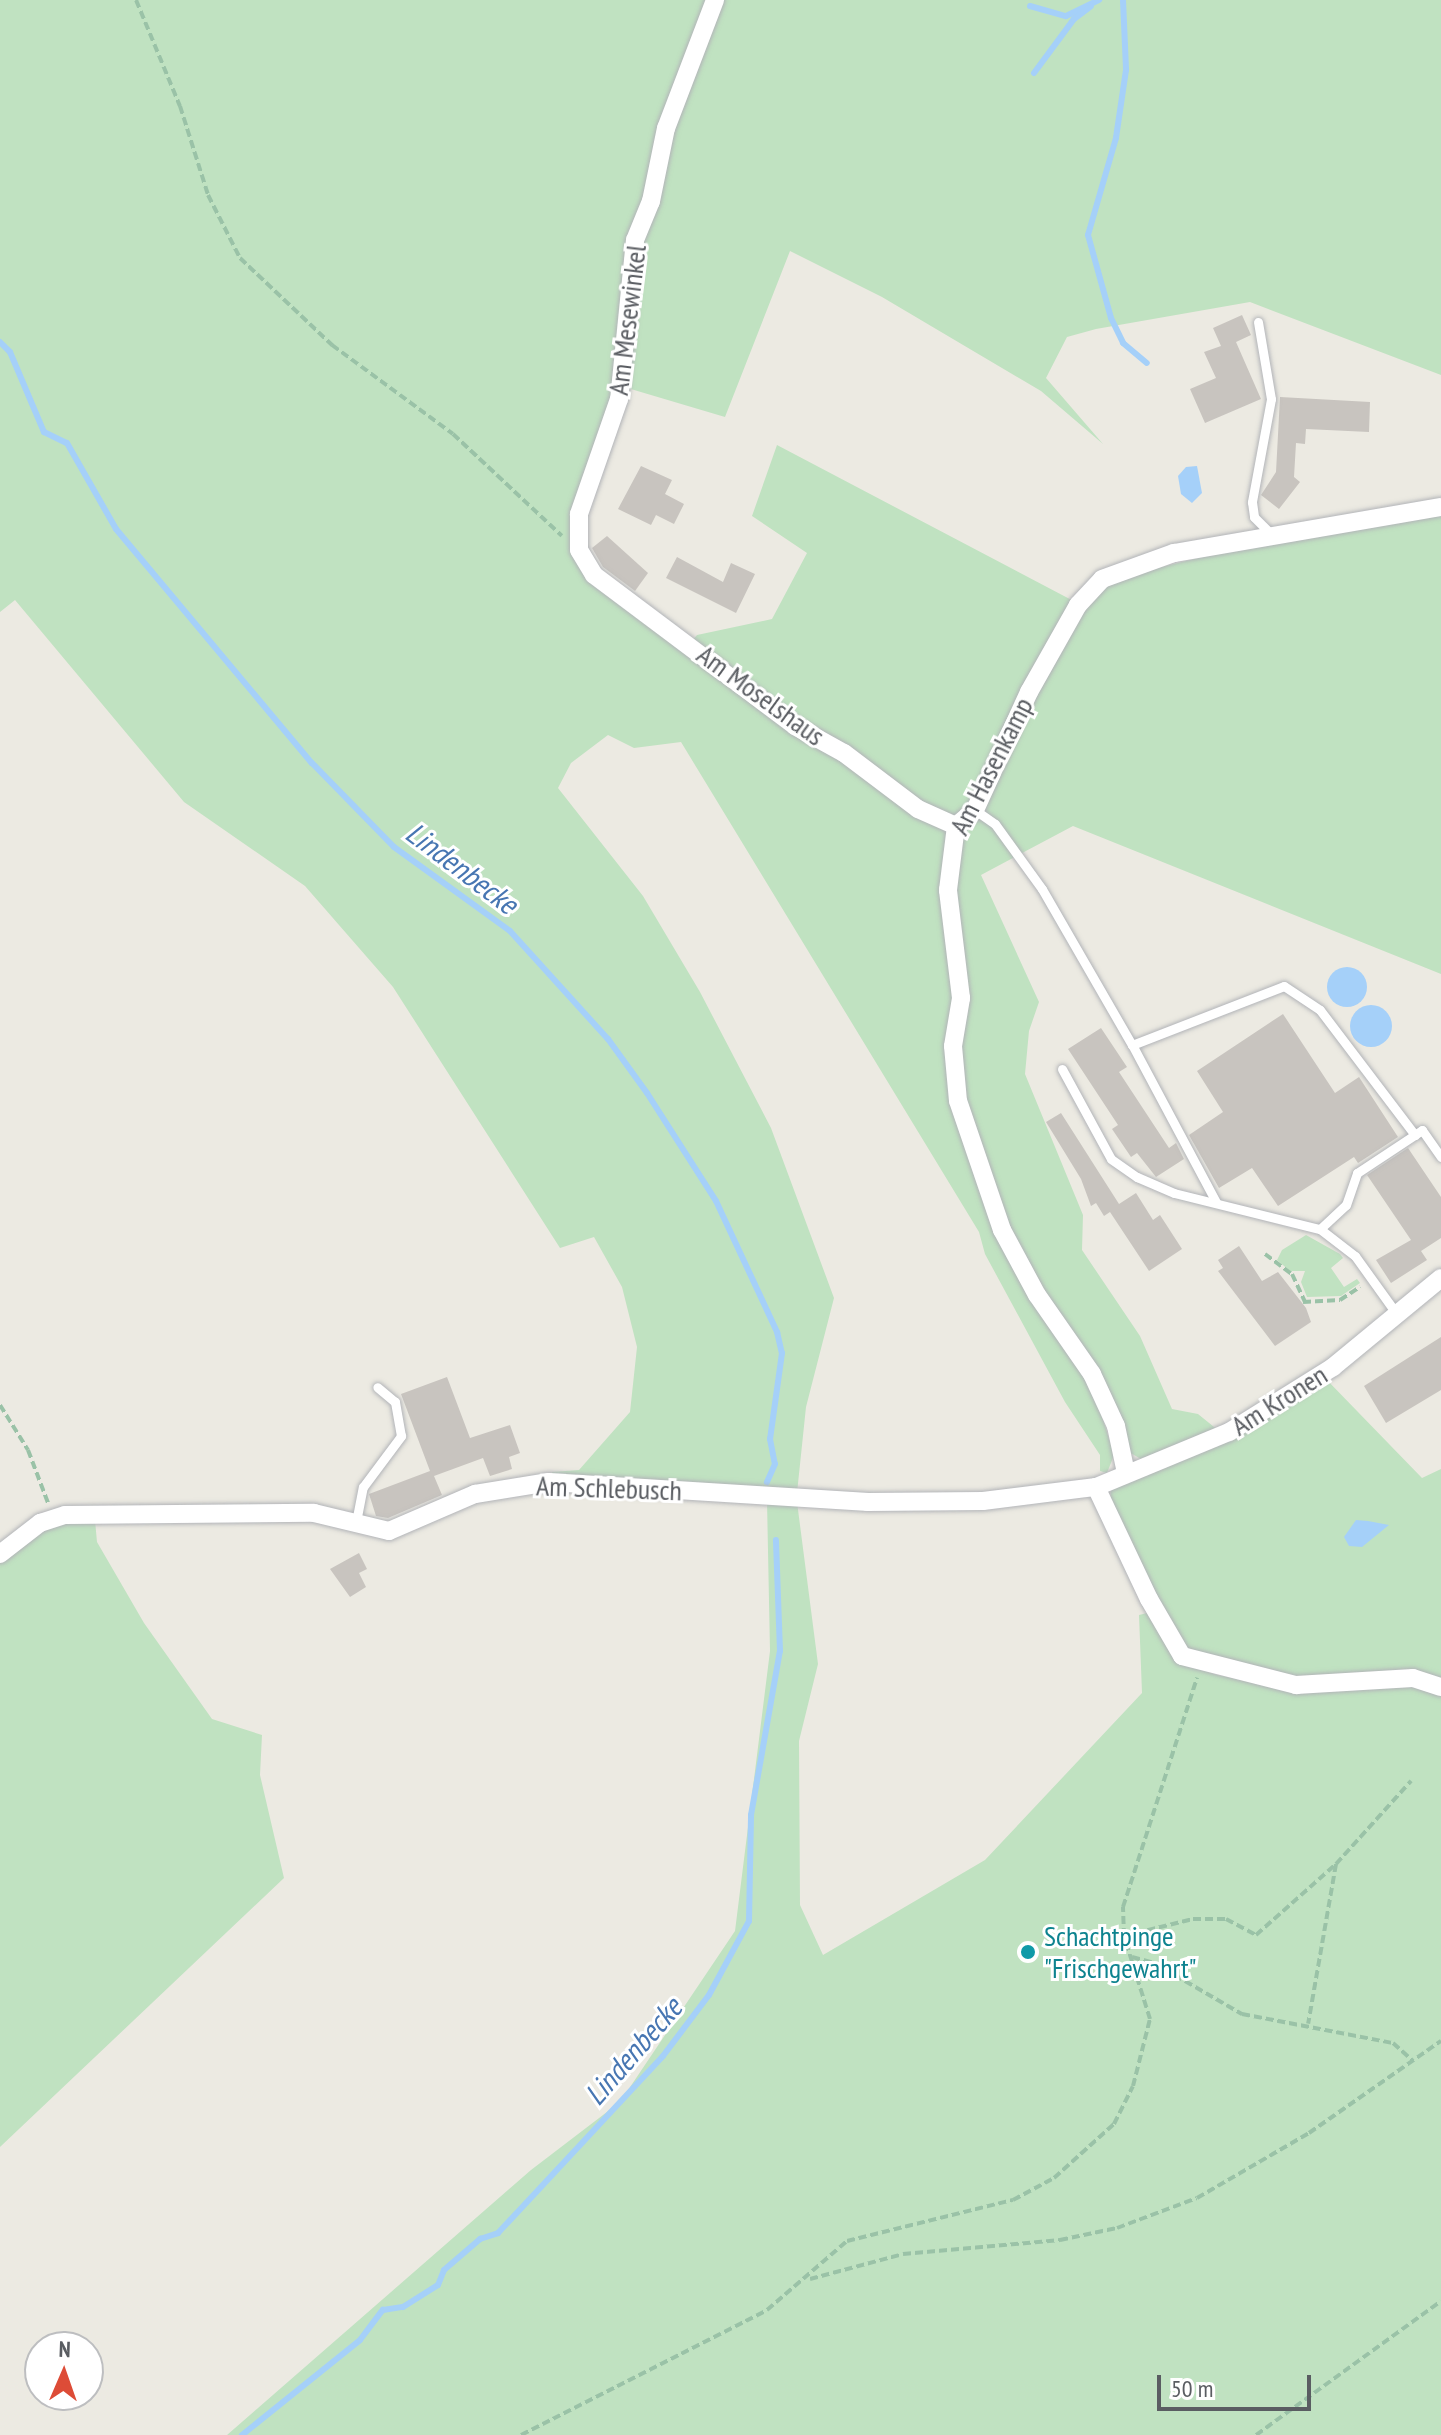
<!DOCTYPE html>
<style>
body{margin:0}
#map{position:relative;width:1441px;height:2435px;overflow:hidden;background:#eceae2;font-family:"PT Sans Narrow",sans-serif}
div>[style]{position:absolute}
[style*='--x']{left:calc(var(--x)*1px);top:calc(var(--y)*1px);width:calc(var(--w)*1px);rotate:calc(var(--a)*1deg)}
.green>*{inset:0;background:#c0e2c1}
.water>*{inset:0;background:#a5d0f9}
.round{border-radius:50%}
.stream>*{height:6px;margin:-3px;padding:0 3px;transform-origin:3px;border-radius:3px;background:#a5d0f9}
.building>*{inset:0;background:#c8c4bf}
.path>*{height:4px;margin-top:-2px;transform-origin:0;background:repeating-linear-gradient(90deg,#9ac2a7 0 8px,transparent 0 12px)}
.roads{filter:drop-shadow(0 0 2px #b2b4b8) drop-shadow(0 0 2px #b2b4b8)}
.lane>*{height:9px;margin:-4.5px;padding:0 4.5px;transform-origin:4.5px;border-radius:4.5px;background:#fff}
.street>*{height:18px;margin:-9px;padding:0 9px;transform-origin:9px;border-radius:9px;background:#fff}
.dots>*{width:22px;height:22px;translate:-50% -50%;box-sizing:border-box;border:4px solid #fff;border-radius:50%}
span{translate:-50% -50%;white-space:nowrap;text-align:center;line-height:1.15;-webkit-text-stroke:6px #fff;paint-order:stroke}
.street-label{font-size:28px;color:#5a5d62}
.culture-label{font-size:28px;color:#0d838f}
.left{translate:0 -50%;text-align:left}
.water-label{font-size:30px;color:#4776b2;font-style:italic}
.north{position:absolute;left:24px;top:2331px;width:80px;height:80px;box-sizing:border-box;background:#fff;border:2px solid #bdbec0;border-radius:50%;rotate:2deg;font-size:22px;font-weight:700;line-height:32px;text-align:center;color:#5a5d62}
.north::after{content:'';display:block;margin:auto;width:28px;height:36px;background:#dd4c37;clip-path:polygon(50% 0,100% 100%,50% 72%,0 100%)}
.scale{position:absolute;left:1157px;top:2375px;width:154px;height:36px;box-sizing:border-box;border:4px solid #5a5d62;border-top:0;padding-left:10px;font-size:24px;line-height:28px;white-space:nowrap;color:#5a5d62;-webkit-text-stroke:6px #fff;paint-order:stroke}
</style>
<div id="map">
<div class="green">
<div style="clip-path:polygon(0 0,1441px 0,1441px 375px,1250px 302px,1096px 329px,1067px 337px,1046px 378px,1103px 444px,1041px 391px,882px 297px,790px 251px,725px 417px,624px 387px,575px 549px,688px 646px,697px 635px,772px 619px,807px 553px,752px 516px,777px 445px,1083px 606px,1111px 581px,1145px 571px,1260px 543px,1441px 512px,1441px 974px,1073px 826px,981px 875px,1039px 1002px,1029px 1031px,1025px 1074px,1083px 1215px,1082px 1250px,1140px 1336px,1172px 1409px,1198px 1414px,1219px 1431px,1146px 1462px,1129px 1452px,1093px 1387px,1114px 1455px,1107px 1473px,1100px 1471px,1100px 1455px,1065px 1402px,985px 1254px,979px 1232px,681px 742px,634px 748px,608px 735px,571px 763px,558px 788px,643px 896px,700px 992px,771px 1128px,834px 1298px,806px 1407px,797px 1493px,553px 1477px,552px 1472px,579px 1470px,630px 1412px,637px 1347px,622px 1287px,594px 1237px,560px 1248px,393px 987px,305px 886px,184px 802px,15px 600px,0 612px)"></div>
<div style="clip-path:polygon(1306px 1235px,1340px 1254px,1343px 1258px,1331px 1268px,1344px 1287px,1357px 1279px,1360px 1283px,1341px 1296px,1307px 1297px,1301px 1282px,1305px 1271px,1290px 1271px,1277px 1260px,1282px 1250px)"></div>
<div style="clip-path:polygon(1325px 1378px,1422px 1478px,1441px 1469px,1441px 1682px,1297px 1682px,1189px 1654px,1110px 1508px,1111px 1488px)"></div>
<div style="clip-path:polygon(767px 1501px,797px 1502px,818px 1664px,799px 1741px,800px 1905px,823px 1955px,985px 1860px,1142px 1693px,1139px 1615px,1151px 1612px,1188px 1665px,1217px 1675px,1291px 1690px,1415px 1682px,1441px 1692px,1441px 2435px,227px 2435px,531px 2170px,620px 2102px,735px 1931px,770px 1651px)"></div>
<div style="clip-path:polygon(95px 1520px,97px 1542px,144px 1623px,212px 1719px,262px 1735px,260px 1775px,284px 1878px,0 2147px,0 1560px,46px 1526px)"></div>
</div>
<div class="water">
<div style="clip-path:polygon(1197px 466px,1202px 493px,1192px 503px,1181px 494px,1178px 476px,1186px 467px)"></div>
<div class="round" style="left:1327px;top:967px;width:40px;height:40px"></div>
<div class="round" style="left:1350px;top:1005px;width:42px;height:42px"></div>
<div style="clip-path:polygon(1356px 1520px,1368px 1521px,1389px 1525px,1362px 1547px,1349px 1546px,1344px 1537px)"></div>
</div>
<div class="stream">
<div style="--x:1123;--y:0;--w:70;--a:87.5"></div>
<div style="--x:1126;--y:70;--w:69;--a:98.4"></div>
<div style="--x:1116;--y:138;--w:101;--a:106.1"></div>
<div style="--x:1088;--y:235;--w:86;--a:74.5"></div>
<div style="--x:1111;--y:318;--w:28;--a:64"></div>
<div style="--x:1123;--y:343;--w:31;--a:40"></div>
<div style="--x:1030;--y:6;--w:37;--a:16"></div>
<div style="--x:1066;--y:16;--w:37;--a:-26"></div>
<div style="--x:1034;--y:73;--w:67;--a:-53.5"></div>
<div style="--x:1074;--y:19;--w:21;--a:-37"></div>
<div style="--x:0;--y:342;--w:14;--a:45"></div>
<div style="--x:10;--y:352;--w:87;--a:67"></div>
<div style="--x:44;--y:432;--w:25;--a:26"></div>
<div style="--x:67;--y:443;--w:99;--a:60.3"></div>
<div style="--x:116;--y:529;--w:305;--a:50.1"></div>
<div style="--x:312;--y:763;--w:117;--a:45.7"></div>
<div style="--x:394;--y:847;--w:143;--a:35.9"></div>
<div style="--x:510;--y:931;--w:146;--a:47.8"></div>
<div style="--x:608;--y:1039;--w:67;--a:54.2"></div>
<div style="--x:647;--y:1093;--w:128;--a:57.4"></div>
<div style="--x:716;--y:1201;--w:145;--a:65"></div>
<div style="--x:777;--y:1332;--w:22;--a:77"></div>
<div style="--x:782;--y:1353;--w:87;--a:97.9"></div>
<div style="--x:770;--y:1439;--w:25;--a:79"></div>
<div style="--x:775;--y:1464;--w:20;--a:114"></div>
<div style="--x:242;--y:2435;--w:151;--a:-38.8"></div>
<div style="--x:360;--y:2340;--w:38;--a:-53"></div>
<div style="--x:383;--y:2310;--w:20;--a:-9"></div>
<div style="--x:403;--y:2307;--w:41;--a:-32.2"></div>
<div style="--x:438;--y:2285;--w:16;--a:-68"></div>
<div style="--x:444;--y:2270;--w:48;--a:-40.7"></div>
<div style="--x:480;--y:2239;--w:19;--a:-18"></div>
<div style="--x:498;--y:2233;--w:242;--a:-47"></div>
<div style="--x:663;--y:2056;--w:76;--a:-53"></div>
<div style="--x:709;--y:1995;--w:84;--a:-61.6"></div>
<div style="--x:749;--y:1921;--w:106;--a:-88.9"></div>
<div style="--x:751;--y:1815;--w:167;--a:-80"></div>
<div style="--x:780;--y:1651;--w:111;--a:-92.1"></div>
</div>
<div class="building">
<div style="clip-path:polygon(1242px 315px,1251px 335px,1236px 342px,1261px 399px,1205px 423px,1190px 389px,1216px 378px,1204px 352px,1221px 346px,1213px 328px)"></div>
<div style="clip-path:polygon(1280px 397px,1370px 402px,1369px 432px,1306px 429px,1305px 444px,1296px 443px,1294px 477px,1300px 482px,1279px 509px,1261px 495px,1276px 472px)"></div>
<div style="clip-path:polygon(641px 466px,672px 480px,665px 494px,684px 504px,674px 524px,656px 515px,651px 525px,618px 509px)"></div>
<div style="clip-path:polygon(607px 536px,648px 573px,635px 591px,603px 567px,592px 548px)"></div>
<div style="clip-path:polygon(677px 557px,723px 582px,731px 563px,755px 574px,736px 613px,666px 578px)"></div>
<div style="clip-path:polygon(1283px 1014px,1335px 1093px,1359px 1077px,1398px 1137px,1358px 1163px,1354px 1157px,1278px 1206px,1252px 1168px,1219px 1188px,1189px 1135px,1223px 1112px,1197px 1071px)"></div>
<div style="clip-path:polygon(1101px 1028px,1127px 1067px,1119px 1072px,1169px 1148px,1176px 1143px,1184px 1159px,1156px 1177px,1137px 1153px,1131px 1157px,1112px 1129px,1118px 1125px,1068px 1049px)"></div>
<div style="clip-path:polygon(1061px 1113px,1119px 1204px,1136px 1193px,1153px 1220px,1160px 1215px,1182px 1249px,1149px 1271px,1110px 1212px,1104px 1216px,1096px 1203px,1091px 1206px,1081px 1179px,1046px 1122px)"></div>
<div style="clip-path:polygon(1408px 1148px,1441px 1197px,1441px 1238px,1421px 1251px,1427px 1260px,1391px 1283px,1376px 1260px,1411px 1240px,1367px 1175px)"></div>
<div style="clip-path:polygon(1239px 1246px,1262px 1281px,1278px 1272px,1306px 1308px,1311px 1322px,1275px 1346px,1218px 1271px,1223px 1268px,1218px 1260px)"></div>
<div style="clip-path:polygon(1441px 1337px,1441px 1390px,1386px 1423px,1364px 1386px)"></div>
<div style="clip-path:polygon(447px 1377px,470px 1438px,510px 1425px,520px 1453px,509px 1457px,512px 1469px,490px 1476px,483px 1458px,434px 1476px,442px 1495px,388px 1518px,376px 1516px,369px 1494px,430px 1471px,401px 1394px)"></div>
<div style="clip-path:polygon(359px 1553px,367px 1569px,359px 1573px,366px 1587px,350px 1597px,330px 1569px)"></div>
</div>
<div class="path">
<div style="--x:136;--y:0;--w:115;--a:67.5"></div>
<div style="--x:180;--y:106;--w:93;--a:72.5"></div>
<div style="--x:208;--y:195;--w:71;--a:63.1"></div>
<div style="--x:240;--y:258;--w:127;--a:43.4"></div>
<div style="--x:332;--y:345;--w:150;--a:36.3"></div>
<div style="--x:453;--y:434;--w:149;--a:43.1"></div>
<div style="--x:1265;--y:1254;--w:34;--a:37"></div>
<div style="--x:1292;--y:1274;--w:31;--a:65"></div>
<div style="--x:1303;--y:1302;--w:37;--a:-3"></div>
<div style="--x:1340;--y:1300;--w:24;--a:-33"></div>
<div style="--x:0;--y:1405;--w:53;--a:58.1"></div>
<div style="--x:28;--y:1450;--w:57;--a:69.3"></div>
<div style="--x:1336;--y:1864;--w:112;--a:-47.9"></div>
<div style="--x:1124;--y:1936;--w:71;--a:-13.8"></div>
<div style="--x:1193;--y:1919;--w:33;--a:0"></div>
<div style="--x:1226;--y:1919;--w:34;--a:28"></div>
<div style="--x:1256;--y:1935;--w:107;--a:-41.6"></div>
<div style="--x:1336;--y:1864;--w:162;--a:99.9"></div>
<div style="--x:1132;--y:1957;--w:23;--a:15"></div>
<div style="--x:1154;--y:1963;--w:102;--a:30.1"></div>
<div style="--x:1242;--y:2014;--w:154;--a:10.9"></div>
<div style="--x:1393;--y:2043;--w:27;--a:42"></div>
<div style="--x:810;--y:2279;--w:96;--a:-15"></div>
<div style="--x:903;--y:2254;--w:158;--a:-5.1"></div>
<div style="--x:1060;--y:2240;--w:58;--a:-11.9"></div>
<div style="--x:1117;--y:2228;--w:85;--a:-20.6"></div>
<div style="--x:1197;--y:2198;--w:129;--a:-30.1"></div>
<div style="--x:1309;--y:2133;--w:161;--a:-34.9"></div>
<div style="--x:521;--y:2435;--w:276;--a:-26.9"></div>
<div style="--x:767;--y:2310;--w:106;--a:-40.8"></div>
<div style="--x:847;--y:2241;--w:171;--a:-13.9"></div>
<div style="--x:1013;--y:2200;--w:47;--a:-28.2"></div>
<div style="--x:1054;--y:2178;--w:81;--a:-42"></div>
<div style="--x:1114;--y:2124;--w:42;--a:-63.4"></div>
<div style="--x:1133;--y:2086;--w:69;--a:-75.8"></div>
<div style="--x:1150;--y:2019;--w:87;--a:-107.4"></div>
<div style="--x:1124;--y:1936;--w:29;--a:-92"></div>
<div style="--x:1123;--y:1907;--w:241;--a:-72.1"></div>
<div style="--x:1256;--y:2435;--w:228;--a:-35.9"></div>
</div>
<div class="roads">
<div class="lane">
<div style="--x:1258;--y:322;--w:78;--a:80.4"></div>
<div style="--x:1271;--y:399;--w:105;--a:100.5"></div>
<div style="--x:1252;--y:502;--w:15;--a:82"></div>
<div style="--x:1254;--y:517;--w:23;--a:45"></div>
<div style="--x:975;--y:810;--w:24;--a:35"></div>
<div style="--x:995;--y:824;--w:80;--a:54.1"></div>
<div style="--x:1042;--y:889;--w:180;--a:60"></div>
<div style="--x:1062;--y:1069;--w:102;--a:61.4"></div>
<div style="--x:1111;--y:1159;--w:32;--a:35"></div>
<div style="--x:1137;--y:1177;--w:40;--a:23.4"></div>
<div style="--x:1174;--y:1193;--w:150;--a:13.9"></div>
<div style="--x:1216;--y:1202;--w:178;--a:-118.1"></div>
<div style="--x:1132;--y:1045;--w:163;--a:-21.2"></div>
<div style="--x:1284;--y:986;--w:43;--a:33.7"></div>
<div style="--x:1320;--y:1010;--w:157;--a:52.8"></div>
<div style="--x:1396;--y:1313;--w:70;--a:-125.7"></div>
<div style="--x:1355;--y:1256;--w:44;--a:-142.4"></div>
<div style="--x:1320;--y:1229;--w:35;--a:-43"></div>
<div style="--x:1346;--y:1205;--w:34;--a:-71"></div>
<div style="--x:1357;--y:1173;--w:78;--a:-33.5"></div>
<div style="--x:1422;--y:1130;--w:33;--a:55"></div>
<div style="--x:356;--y:1522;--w:36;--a:-79"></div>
<div style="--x:363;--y:1487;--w:64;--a:-53.3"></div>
<div style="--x:401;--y:1436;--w:35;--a:-100"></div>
<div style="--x:395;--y:1402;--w:23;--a:-140"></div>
</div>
<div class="street">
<div style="--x:715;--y:0;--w:137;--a:110.9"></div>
<div style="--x:666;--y:128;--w:75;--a:101.6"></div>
<div style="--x:651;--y:201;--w:42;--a:112.3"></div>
<div style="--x:635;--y:240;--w:160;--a:95.7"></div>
<div style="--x:619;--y:399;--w:122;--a:109.2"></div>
<div style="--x:579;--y:514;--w:36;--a:90"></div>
<div style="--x:579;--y:550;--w:29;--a:59"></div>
<div style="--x:594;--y:575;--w:251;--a:36.9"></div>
<div style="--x:795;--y:726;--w:56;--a:28.9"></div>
<div style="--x:844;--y:753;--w:93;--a:37.1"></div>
<div style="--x:918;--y:809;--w:42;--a:24.1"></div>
<div style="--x:1126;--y:1473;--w:48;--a:-102"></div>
<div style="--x:1116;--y:1426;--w:57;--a:-114.8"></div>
<div style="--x:1092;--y:1374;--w:96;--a:-124.8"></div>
<div style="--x:1037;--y:1295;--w:74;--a:-118.3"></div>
<div style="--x:1002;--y:1230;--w:136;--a:-108.8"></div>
<div style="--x:958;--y:1101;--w:55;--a:-95.2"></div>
<div style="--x:953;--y:1046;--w:49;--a:-80.5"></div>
<div style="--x:961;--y:998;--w:109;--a:-96.9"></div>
<div style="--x:948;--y:890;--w:64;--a:-82.9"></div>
<div style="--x:956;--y:826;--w:25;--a:-40"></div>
<div style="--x:975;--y:810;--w:130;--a:-65.4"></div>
<div style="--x:1029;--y:692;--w:100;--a:-60.6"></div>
<div style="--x:1078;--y:605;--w:35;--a:-47"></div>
<div style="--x:1102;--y:579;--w:77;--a:-19.9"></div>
<div style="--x:1174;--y:553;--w:271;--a:-9.8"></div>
<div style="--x:1096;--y:1487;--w:124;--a:64.7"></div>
<div style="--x:1149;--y:1599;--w:66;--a:59.9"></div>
<div style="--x:1182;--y:1656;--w:118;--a:14.3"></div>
<div style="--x:1296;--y:1685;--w:117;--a:-3.4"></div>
<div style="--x:1413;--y:1678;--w:29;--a:18"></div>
<div style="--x:0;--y:1554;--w:51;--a:-37.8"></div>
<div style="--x:40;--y:1523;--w:26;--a:-18"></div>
<div style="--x:65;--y:1515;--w:249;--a:-0.5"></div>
<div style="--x:314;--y:1513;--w:77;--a:13.5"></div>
<div style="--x:389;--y:1531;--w:94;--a:-23.3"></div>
<div style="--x:475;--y:1494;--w:75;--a:-9.2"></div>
<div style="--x:549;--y:1482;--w:320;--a:3.6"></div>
<div style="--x:868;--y:1502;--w:115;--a:-0.5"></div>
<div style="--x:983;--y:1501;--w:114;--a:-7.1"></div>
<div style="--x:1096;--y:1487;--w:144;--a:-22.5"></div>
<div style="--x:1229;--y:1432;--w:123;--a:-32"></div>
<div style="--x:1333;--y:1367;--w:140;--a:-39.5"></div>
</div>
</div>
<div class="dots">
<div style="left:1028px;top:1952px;background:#0f9aa8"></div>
</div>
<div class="street-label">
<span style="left:627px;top:320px;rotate:-83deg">Am Mesewinkel</span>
<span style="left:761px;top:695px;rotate:36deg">Am Moselshaus</span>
<span style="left:991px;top:766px;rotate:-63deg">Am Hasenkamp</span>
<span style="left:1279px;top:1400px;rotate:-32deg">Am Kronen</span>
<span style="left:609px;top:1488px;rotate:2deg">Am Schlebusch</span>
</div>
<div class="culture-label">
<span class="left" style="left:1044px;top:1952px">Schachtpinge<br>"Frischgewahrt"</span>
</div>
<div class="water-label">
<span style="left:462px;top:868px;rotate:37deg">Lindenbecke</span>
<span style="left:633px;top:2051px;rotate:-49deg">Lindenbecke</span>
</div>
<div class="north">N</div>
<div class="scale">50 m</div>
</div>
